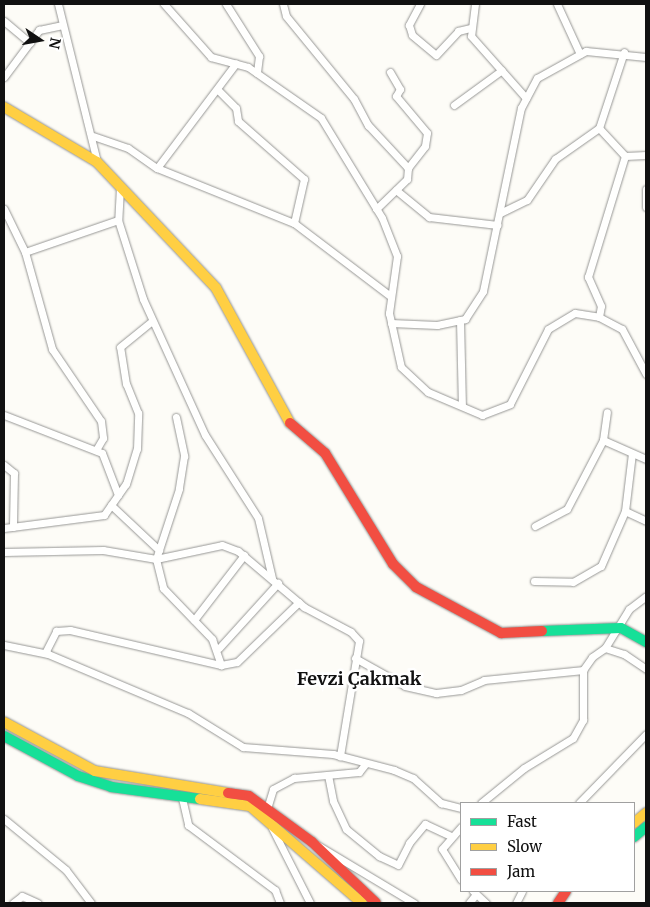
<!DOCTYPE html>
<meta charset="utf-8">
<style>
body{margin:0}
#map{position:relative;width:650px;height:907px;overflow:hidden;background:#fdfcf7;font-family:Merriweather,serif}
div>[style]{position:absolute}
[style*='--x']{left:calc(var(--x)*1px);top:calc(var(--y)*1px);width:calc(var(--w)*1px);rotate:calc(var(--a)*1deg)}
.roads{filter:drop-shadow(0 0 1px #979795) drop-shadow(0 0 1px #979795)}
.street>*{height:7px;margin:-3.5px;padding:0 3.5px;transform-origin:3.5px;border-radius:3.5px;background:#fffffe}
.fast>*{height:10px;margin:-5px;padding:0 5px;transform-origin:5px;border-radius:5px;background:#16e098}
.slow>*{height:10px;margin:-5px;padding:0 5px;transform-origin:5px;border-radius:5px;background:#ffcf43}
.jam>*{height:10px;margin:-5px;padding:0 5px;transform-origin:5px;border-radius:5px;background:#f24e42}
span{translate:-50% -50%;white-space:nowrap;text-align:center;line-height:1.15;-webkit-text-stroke:5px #fff;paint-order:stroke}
.district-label{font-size:18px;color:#111;font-weight:700}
.frame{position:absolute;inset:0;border:5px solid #111;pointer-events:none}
.legend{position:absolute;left:460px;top:802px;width:175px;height:90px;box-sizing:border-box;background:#fff;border:1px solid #a0a0a0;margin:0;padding:6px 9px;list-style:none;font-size:15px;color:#111}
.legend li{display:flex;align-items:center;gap:10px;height:25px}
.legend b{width:25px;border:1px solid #a0a0a0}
.north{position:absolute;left:15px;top:15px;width:50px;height:50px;-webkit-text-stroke:4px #fff;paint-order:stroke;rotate:102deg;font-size:14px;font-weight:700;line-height:20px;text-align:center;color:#111}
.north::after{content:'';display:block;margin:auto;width:18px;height:22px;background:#111;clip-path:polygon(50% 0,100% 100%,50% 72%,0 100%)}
</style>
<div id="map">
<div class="roads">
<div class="street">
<div style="--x:58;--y:4;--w:163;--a:76.1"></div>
<div style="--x:164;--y:4;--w:71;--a:48.4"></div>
<div style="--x:211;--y:57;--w:38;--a:15"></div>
<div style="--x:248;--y:67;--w:89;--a:34.9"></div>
<div style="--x:321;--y:118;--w:117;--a:58.6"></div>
<div style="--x:382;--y:218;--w:41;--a:68.5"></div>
<div style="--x:397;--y:256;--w:58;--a:98"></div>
<div style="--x:389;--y:313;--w:55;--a:77.5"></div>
<div style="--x:401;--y:367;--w:37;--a:43"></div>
<div style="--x:428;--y:392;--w:59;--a:23.1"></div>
<div style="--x:482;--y:415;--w:30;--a:-21"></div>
<div style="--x:510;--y:404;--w:84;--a:-63.1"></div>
<div style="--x:548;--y:329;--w:31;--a:-31"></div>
<div style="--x:575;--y:313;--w:24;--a:9"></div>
<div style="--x:599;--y:317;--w:26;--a:28"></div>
<div style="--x:622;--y:329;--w:51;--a:61.9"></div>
<div style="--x:226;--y:4;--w:62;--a:57.6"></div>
<div style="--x:259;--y:56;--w:17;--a:97"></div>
<div style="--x:283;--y:4;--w:12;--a:76"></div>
<div style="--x:286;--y:16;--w:107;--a:50.7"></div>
<div style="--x:354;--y:99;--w:30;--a:62"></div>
<div style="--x:368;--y:125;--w:59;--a:47.1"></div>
<div style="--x:408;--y:168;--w:11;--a:95"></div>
<div style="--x:407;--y:179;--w:43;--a:135.9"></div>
<div style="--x:420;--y:4;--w:24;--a:118"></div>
<div style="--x:409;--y:25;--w:10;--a:73"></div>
<div style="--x:412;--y:35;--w:31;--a:40"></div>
<div style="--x:436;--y:55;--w:33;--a:-47"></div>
<div style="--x:458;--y:31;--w:12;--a:-14"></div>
<div style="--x:475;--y:4;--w:32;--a:97"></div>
<div style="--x:471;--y:36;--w:83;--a:48.4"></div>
<div style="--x:557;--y:4;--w:55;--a:65.3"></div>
<div style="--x:4;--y:21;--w:34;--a:40"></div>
<div style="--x:390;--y:72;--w:20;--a:60"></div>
<div style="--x:400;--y:89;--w:8;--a:120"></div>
<div style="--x:396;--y:96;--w:48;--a:50"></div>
<div style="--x:427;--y:133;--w:13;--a:99"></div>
<div style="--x:425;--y:146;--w:28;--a:128"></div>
<div style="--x:4;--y:77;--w:59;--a:-53.3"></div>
<div style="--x:39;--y:30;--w:24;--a:-12"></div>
<div style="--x:218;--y:90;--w:25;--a:45"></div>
<div style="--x:236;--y:108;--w:13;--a:81"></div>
<div style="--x:238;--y:121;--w:88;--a:41.3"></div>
<div style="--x:304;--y:179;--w:45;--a:102.8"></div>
<div style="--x:454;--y:105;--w:59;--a:-36.1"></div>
<div style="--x:93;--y:136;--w:37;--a:19"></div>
<div style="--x:128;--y:148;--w:35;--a:35"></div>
<div style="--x:157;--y:168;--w:148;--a:21.9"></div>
<div style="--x:294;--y:223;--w:121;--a:37.2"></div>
<div style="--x:625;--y:156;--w:21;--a:-3"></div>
<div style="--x:157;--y:168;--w:131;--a:-53"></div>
<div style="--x:120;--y:187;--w:33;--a:93"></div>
<div style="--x:118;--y:220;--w:83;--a:72.4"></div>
<div style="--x:143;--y:299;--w:149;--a:65.5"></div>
<div style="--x:205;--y:435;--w:98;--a:57.4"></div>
<div style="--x:258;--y:518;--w:62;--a:76.9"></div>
<div style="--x:646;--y:189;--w:18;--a:90"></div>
<div style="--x:396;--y:190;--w:43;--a:39.3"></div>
<div style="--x:429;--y:217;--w:69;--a:6.6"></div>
<div style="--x:4;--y:209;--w:48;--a:64"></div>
<div style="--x:25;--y:252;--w:101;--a:74.4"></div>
<div style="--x:52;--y:349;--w:87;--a:55.8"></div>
<div style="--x:101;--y:421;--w:17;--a:83"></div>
<div style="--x:103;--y:438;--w:14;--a:120"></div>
<div style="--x:500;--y:213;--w:30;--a:-26"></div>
<div style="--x:527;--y:200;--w:50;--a:-55.7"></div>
<div style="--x:555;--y:159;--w:54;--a:-35.2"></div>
<div style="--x:599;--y:128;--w:80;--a:-71.8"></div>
<div style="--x:25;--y:252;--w:98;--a:-19"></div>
<div style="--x:599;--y:317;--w:11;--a:-80"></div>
<div style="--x:601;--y:306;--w:32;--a:-114"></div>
<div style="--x:588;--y:277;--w:127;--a:-73"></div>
<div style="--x:625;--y:156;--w:38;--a:-133"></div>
<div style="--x:460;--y:320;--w:85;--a:88.7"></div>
<div style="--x:391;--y:323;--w:46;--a:2.5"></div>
<div style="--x:437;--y:325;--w:29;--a:-12"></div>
<div style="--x:465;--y:319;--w:33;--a:-57"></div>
<div style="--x:483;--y:291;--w:187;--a:-78.3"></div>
<div style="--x:521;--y:108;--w:34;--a:-62"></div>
<div style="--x:537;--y:78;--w:56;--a:-28.9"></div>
<div style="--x:586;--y:51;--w:60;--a:5.7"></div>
<div style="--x:4;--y:415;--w:105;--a:21.2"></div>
<div style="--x:102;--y:453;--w:45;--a:69.1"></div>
<div style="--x:176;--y:417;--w:40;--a:78"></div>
<div style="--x:184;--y:456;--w:33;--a:99"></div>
<div style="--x:179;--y:489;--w:74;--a:108.2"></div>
<div style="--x:156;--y:559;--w:30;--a:76"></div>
<div style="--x:163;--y:588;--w:71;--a:46.1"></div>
<div style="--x:212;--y:639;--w:28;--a:71"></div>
<div style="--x:603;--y:440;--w:47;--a:23.8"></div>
<div style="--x:4;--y:465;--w:13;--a:39"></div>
<div style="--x:14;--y:473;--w:54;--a:91.1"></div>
<div style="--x:111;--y:505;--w:66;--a:43.2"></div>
<div style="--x:625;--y:511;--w:23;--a:25"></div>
<div style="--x:535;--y:526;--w:36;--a:-28"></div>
<div style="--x:567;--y:509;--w:78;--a:-62.4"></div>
<div style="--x:603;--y:440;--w:28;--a:-82"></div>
<div style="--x:4;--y:528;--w:101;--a:-7.4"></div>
<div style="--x:104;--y:515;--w:38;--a:-55"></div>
<div style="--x:126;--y:484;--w:37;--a:-73"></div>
<div style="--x:137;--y:449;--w:36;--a:-88"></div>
<div style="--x:138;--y:413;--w:31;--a:-112"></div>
<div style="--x:126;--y:384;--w:37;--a:-99"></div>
<div style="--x:120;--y:347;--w:41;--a:-39.1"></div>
<div style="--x:4;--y:552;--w:99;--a:-1.2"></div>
<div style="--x:103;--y:550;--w:54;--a:9.6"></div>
<div style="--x:156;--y:559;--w:67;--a:-12"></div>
<div style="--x:222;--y:545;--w:17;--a:21"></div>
<div style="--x:238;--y:551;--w:87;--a:40.3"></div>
<div style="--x:304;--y:607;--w:53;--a:28"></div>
<div style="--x:351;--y:632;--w:12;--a:48"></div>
<div style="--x:359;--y:641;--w:117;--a:99.4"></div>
<div style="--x:534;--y:581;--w:39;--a:1"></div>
<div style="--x:573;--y:582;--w:32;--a:-30"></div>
<div style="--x:601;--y:566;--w:60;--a:-66.4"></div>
<div style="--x:625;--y:511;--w:58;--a:-83.1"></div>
<div style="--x:194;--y:620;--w:82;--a:-52.4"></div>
<div style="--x:4;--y:645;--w:45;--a:11.6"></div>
<div style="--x:48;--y:654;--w:152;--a:22.9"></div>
<div style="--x:188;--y:713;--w:65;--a:31.7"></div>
<div style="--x:243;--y:747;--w:90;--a:4.4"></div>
<div style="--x:333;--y:754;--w:63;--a:14.7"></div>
<div style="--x:394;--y:770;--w:21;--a:23"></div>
<div style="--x:413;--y:778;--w:38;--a:42"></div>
<div style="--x:441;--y:803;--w:21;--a:14"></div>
<div style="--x:219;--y:648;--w:88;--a:-47.8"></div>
<div style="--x:605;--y:648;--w:46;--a:-58.4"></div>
<div style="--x:629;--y:609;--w:21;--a:-37"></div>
<div style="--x:45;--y:653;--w:25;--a:-63"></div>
<div style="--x:56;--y:631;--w:14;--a:-4"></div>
<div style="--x:70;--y:630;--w:155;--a:13.1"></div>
<div style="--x:221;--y:665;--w:16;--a:-11"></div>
<div style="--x:237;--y:662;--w:86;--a:-44.1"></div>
<div style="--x:355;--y:658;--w:57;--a:29.2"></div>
<div style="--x:405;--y:686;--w:32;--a:13"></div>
<div style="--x:436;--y:693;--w:25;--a:-7"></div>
<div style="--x:461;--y:690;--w:25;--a:-23"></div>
<div style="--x:484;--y:680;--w:100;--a:-5.8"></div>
<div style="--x:328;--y:775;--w:26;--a:79"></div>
<div style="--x:333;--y:801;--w:31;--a:65"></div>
<div style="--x:346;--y:829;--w:43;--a:39.3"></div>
<div style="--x:379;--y:856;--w:21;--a:25"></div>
<div style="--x:398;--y:865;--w:25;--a:-63"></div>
<div style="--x:409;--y:843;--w:25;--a:-50"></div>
<div style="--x:425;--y:824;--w:29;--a:25"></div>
<div style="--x:182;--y:798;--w:28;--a:77"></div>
<div style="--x:188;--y:825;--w:109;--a:36.8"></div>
<div style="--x:275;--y:890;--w:14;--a:69"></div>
<div style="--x:481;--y:803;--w:55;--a:-39.1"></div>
<div style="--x:524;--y:768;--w:57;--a:-31.5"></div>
<div style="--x:573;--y:738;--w:21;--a:-61"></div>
<div style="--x:583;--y:720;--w:50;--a:-90"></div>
<div style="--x:583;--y:670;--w:16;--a:-55"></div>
<div style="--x:592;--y:657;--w:16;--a:-35"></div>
<div style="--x:605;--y:648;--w:20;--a:18"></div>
<div style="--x:624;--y:654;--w:27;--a:34"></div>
<div style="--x:579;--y:803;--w:96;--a:-45.8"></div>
<div style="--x:266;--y:812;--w:24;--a:-73"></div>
<div style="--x:273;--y:789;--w:24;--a:-28"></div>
<div style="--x:294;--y:778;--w:65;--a:-5.3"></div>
<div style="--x:359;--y:772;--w:11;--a:-52"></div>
<div style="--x:4;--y:819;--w:80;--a:39.4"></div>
<div style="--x:66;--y:870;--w:41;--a:52.9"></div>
<div style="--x:461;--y:827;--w:29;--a:131"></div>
<div style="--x:442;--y:849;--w:36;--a:58"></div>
<div style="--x:272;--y:828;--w:84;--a:63.1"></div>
<div style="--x:314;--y:843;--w:117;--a:31"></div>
<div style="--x:473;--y:891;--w:18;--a:43"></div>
<div style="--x:13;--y:903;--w:11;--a:-38"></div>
<div style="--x:22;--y:896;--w:17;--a:24"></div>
<div style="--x:469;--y:903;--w:11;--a:-52"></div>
<div style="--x:516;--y:903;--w:13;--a:-63"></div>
</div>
<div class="fast">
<div style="--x:542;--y:631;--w:79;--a:-2.2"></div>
<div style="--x:621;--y:628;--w:29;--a:29"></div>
<div style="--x:4;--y:736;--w:84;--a:28.4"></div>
<div style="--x:78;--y:776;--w:35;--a:18"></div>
<div style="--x:111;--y:787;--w:90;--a:7.7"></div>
<div style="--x:634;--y:837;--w:16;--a:-40"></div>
</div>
<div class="slow">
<div style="--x:4;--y:107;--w:108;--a:30.6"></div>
<div style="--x:97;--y:162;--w:173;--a:46.6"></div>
<div style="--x:216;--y:288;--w:154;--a:61.3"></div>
<div style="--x:4;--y:722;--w:103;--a:28.3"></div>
<div style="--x:95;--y:771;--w:135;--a:9.4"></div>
<div style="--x:200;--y:799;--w:50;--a:8"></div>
<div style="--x:250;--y:806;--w:148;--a:40.9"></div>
<div style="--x:634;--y:823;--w:16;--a:-40"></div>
</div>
<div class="jam">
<div style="--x:290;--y:423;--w:46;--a:40.6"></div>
<div style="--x:325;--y:453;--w:130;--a:58.5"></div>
<div style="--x:393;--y:564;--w:33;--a:45"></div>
<div style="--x:416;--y:587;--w:97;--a:28.4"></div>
<div style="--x:501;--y:633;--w:41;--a:-2.8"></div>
<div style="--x:228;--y:793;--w:21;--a:8"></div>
<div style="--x:249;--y:796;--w:78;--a:36.1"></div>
<div style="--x:312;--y:842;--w:88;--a:43.6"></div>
<div style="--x:558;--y:903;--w:14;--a:-56"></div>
</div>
</div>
<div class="district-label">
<span style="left:359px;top:679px">Fevzi Çakmak</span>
</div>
<div class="frame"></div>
<ul class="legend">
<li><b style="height:6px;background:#16e098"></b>Fast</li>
<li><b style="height:6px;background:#ffcf43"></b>Slow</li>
<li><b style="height:6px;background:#f24e42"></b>Jam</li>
</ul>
<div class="north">N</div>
</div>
